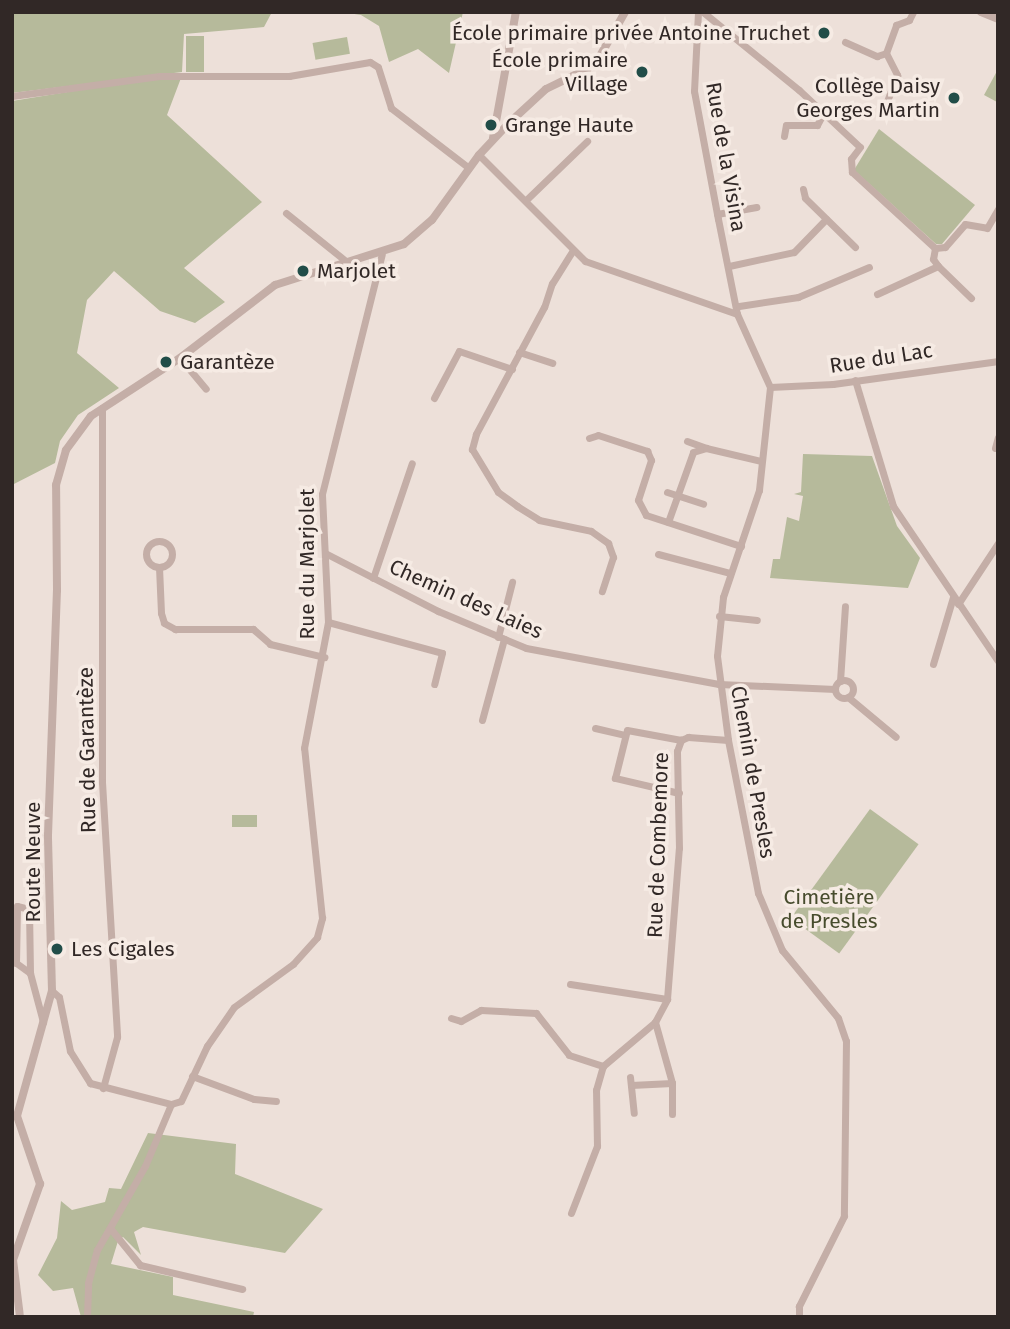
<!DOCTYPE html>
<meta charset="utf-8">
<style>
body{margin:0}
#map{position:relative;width:1010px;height:1329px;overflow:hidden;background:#ede0d9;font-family:"Fira Sans",sans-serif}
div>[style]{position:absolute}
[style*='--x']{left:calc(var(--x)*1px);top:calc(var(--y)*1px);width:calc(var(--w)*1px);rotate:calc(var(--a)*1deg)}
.green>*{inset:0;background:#b6ba9b;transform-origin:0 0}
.minor>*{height:7px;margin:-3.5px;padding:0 3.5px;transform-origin:3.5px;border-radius:3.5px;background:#c4aea7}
.minor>.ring{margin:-3.5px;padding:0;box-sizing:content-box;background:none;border:7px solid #c4aea7;border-radius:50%}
.tertiary>*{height:8px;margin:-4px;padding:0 4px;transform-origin:4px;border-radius:4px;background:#c4aea7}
.dots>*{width:19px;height:19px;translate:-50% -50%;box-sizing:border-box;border:4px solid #f6ebe4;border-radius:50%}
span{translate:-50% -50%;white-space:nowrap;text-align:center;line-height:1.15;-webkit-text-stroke:7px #f6ebe4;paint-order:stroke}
.poi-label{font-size:21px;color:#312826}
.right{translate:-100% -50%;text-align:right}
.left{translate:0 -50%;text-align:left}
.street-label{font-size:21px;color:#312826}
.park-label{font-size:21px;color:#474c2d}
.frame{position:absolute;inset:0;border:14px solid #312826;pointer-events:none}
</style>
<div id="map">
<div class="green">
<div style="clip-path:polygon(12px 12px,272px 12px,264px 27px,184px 34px,182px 72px,12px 93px)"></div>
<div style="clip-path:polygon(341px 12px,463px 12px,449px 73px,418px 49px,389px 62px,379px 26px,361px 15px)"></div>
<div style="left:186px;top:36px;width:18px;height:36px"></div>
<div style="left:347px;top:37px;width:17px;height:35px;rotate:80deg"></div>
<div style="clip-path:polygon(997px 71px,998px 71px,997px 102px,984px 95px)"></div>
<div style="clip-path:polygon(160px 77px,181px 78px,167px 115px,262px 202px,184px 268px,225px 302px,195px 323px,160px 311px,114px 271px,87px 300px,77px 353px,119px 388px,78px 415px,60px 441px,55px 463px,12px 485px,12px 101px)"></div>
<div style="clip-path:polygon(879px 129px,975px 205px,942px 244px,936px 244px,854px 170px)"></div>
<div style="clip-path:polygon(803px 454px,872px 456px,897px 526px,920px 558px,908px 588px,770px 578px,773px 559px,780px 559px,787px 517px,799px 521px,803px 496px,794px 494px,801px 492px)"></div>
<div style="left:870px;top:809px;width:60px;height:135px;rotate:36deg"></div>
<div style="left:257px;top:815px;width:12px;height:25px;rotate:90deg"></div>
<div style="clip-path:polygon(148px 1133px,236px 1144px,235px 1174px,323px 1209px,285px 1253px,143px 1227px,134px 1232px,141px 1255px,123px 1237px,118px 1241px,111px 1264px,173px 1277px,173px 1295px,254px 1312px,253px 1317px,81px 1317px,73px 1288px,53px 1291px,38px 1275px,57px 1238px,61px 1201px,72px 1210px,105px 1202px,109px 1188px,121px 1189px)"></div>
</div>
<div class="minor">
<div style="--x:698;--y:12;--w:79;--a:92.9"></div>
<div style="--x:694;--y:91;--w:130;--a:79.4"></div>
<div style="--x:718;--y:219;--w:97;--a:78.7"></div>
<div style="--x:737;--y:314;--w:80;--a:65.7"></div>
<div style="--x:703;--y:12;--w:124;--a:39.1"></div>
<div style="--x:799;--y:90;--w:83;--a:43.1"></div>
<div style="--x:860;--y:147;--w:15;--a:127"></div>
<div style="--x:851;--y:159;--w:13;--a:86"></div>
<div style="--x:852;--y:172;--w:113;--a:42.5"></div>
<div style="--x:935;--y:248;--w:10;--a:-6"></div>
<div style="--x:945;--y:247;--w:30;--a:-49"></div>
<div style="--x:965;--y:224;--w:22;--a:10"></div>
<div style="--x:987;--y:228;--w:22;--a:-60"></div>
<div style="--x:845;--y:42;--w:35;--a:24"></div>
<div style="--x:877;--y:56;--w:9;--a:-18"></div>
<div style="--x:886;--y:53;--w:30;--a:-70"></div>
<div style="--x:896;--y:25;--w:14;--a:-21"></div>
<div style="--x:909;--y:20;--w:9;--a:-63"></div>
<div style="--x:886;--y:53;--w:25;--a:63"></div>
<div style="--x:897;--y:75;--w:28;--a:111"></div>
<div style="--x:12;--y:96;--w:149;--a:-7.7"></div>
<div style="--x:160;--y:76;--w:129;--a:0"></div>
<div style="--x:289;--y:76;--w:82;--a:-9.8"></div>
<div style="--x:370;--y:62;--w:9;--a:32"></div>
<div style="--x:378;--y:67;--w:43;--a:72.4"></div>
<div style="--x:391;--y:108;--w:98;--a:37.6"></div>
<div style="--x:784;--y:136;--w:11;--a:-80"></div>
<div style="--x:786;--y:125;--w:31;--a:0"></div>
<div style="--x:817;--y:125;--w:15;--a:-62"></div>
<div style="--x:479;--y:155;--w:150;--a:45"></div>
<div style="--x:585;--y:261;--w:161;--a:19.2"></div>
<div style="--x:803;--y:189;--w:9;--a:77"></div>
<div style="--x:805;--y:198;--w:70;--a:44.4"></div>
<div style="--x:526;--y:200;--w:85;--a:-44"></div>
<div style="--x:286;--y:213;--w:78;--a:38.8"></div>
<div style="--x:717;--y:214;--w:40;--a:-10"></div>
<div style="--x:935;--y:248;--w:11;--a:100"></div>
<div style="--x:933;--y:259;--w:9;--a:54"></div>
<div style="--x:938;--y:266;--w:46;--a:44.1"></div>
<div style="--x:573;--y:250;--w:39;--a:122"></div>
<div style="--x:552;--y:283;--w:25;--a:108"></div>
<div style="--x:544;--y:307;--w:144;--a:118.2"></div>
<div style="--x:476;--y:434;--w:16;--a:105"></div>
<div style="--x:472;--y:449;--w:50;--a:58.8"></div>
<div style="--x:498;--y:492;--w:24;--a:36"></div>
<div style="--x:517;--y:506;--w:26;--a:32"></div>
<div style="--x:539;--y:520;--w:53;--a:11.9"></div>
<div style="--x:591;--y:531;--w:21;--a:35"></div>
<div style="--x:608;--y:543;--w:15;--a:70"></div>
<div style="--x:613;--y:557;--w:36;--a:108"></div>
<div style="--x:729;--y:266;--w:66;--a:-12.2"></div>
<div style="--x:794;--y:252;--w:46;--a:-45.9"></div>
<div style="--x:877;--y:294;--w:67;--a:-24.7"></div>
<div style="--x:739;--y:306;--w:60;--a:-8.7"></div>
<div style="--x:798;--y:297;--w:77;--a:-22.9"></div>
<div style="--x:519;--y:352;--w:35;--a:18"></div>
<div style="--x:180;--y:358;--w:40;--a:50"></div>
<div style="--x:855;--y:380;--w:132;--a:73.2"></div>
<div style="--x:893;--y:506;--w:187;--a:55.9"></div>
<div style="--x:770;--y:387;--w:104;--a:96.1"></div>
<div style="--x:759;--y:490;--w:113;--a:108.6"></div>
<div style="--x:723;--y:597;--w:59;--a:95.8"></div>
<div style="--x:717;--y:656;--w:85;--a:82.5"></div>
<div style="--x:728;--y:740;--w:156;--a:78.9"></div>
<div style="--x:758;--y:893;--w:62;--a:67.2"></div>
<div style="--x:782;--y:950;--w:88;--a:50.5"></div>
<div style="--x:838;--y:1018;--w:24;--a:71"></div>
<div style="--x:846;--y:1041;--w:175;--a:90.7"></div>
<div style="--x:844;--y:1216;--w:101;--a:116.6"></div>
<div style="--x:799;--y:1306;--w:11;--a:90"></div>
<div style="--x:770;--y:387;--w:63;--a:-2.7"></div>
<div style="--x:833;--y:384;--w:167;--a:-7.9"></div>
<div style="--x:434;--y:398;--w:53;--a:-62"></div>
<div style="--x:459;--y:351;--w:56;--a:18.8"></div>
<div style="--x:102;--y:408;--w:374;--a:90"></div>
<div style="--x:102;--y:782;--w:255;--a:86.6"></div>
<div style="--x:117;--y:1037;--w:53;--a:105.4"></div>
<div style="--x:589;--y:438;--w:9;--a:-18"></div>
<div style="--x:598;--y:435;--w:52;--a:18.1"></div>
<div style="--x:647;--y:451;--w:10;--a:66"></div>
<div style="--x:651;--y:460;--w:42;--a:108"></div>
<div style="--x:638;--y:500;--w:17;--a:62"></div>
<div style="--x:646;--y:515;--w:100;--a:18.1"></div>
<div style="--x:687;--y:441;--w:20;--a:20"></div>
<div style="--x:995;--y:448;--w:11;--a:-75"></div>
<div style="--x:667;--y:492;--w:38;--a:18"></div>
<div style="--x:668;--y:522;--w:74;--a:-70.3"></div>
<div style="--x:693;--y:452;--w:14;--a:-17"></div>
<div style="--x:706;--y:448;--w:57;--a:13.3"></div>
<div class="ring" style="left:146px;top:541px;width:19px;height:19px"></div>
<div style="--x:327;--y:554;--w:125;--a:27.2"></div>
<div style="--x:438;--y:611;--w:95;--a:22.8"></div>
<div style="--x:526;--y:648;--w:196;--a:10.6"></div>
<div style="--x:719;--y:684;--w:116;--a:2.5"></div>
<div style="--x:658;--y:554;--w:74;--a:14.8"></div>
<div style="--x:159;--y:567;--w:46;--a:87.5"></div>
<div style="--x:161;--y:613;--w:10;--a:73"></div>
<div style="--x:164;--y:623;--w:13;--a:29"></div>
<div style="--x:175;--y:629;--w:78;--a:0"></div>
<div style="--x:253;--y:629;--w:23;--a:41"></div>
<div style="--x:270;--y:644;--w:56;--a:13.5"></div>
<div style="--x:373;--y:578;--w:121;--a:-71.3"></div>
<div style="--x:958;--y:604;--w:73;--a:-56.7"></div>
<div style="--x:719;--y:616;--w:38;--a:6"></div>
<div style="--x:328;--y:622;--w:118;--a:15.2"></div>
<div style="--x:442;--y:653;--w:32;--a:104"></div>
<div style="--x:498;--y:637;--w:57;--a:-75.7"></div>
<div style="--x:933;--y:664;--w:70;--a:-73.4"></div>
<div class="ring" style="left:835px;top:680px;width:11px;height:11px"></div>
<div style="--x:840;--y:681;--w:75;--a:-86.2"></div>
<div style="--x:848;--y:697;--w:62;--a:39.8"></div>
<div style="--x:482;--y:720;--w:84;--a:-74.8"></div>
<div style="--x:595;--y:728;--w:28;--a:13"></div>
<div style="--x:679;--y:793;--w:66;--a:-166.8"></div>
<div style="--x:615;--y:778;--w:49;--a:-76"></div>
<div style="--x:627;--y:730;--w:55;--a:10.5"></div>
<div style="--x:30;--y:973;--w:17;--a:-144"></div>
<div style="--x:16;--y:963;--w:57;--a:-89"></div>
<div style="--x:17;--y:906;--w:12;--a:14"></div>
<div style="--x:29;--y:909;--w:64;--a:89.1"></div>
<div style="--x:30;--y:973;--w:51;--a:75.1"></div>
<div style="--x:570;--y:984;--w:98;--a:8.8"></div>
<div style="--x:52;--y:991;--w:9;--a:41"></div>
<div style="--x:59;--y:997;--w:55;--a:78.5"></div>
<div style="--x:70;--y:1051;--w:38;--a:58"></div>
<div style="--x:90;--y:1083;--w:84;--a:14.5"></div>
<div style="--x:451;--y:1018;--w:10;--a:17"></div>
<div style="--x:461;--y:1021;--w:23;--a:-29"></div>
<div style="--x:481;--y:1010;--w:55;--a:3.1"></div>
<div style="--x:536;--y:1013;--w:53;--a:51.8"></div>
<div style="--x:569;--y:1055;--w:36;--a:18"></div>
<div style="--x:655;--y:1022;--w:63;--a:74.4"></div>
<div style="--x:672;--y:1083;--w:31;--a:90"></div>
<div style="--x:192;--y:1076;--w:66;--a:20.4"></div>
<div style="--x:254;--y:1099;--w:22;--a:5"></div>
<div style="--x:630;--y:1077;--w:36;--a:84"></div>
<div style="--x:631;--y:1085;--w:41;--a:-2.8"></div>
<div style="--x:571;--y:1213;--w:72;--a:-68.8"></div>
<div style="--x:597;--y:1146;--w:56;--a:-91"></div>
<div style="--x:596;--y:1090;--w:25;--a:-74"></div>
<div style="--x:603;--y:1066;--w:68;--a:-40.2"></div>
<div style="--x:655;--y:1022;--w:26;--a:-62"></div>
<div style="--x:667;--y:999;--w:151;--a:-85.5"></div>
<div style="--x:679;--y:848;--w:97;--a:-91.2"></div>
<div style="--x:677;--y:751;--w:12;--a:-70"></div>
<div style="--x:681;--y:740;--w:8;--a:-23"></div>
<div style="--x:688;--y:737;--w:40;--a:4.3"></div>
<div style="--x:110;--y:1228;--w:48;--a:51"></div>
<div style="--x:140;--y:1265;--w:105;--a:13.2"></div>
<div style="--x:87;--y:1317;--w:34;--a:-88"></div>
<div style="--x:88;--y:1283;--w:34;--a:-75"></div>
<div style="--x:97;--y:1250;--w:97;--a:-60.3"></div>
<div style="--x:145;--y:1166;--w:67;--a:-67.2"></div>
<div style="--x:171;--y:1104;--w:10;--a:-17"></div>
<div style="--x:181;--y:1101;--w:61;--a:-64.7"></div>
<div style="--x:207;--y:1046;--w:47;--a:-55.3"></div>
<div style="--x:234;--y:1007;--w:73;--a:-36.1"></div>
<div style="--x:293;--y:964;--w:36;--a:-48"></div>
<div style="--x:317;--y:937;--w:20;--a:-75"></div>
<div style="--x:322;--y:918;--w:171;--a:-96"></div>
<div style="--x:304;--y:748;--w:128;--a:-79.2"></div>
<div style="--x:328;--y:622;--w:128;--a:-92.7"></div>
<div style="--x:322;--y:494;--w:247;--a:-76"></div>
</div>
<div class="tertiary">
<div style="--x:981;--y:12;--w:18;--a:22"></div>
<div style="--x:493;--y:138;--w:128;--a:-79.7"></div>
<div style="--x:20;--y:1317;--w:57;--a:-97"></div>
<div style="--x:13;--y:1260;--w:81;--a:-70.4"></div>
<div style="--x:40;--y:1184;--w:72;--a:-108.7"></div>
<div style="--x:17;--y:1116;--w:130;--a:-74.4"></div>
<div style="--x:52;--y:991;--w:156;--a:-91.5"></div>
<div style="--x:48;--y:835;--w:245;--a:-87.9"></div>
<div style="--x:57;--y:590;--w:105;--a:-90.5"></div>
<div style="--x:56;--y:485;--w:36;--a:-74"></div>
<div style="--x:66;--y:450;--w:42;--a:-53.7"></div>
<div style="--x:91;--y:416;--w:106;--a:-33.1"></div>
<div style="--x:180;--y:358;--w:120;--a:-37.5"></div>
<div style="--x:275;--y:285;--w:135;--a:-17.6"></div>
<div style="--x:404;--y:244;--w:37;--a:-41"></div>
<div style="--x:432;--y:220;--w:80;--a:-54.1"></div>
<div style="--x:479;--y:155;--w:44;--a:-46.8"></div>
<div style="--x:509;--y:123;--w:50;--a:-42.6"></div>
<div style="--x:546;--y:89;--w:46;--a:-26"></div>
<div style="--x:587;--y:69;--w:18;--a:-45"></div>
<div style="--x:600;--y:56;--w:51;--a:-60.4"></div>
</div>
<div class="dots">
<div style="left:824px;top:33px;background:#214d48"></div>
<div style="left:642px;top:72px;background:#214d48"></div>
<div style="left:954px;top:98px;background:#214d48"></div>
<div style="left:491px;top:125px;background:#214d48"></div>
<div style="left:303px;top:271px;background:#214d48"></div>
<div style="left:166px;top:362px;background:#214d48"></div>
<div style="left:57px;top:949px;background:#214d48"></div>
</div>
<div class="poi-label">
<span class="right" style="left:810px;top:33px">École primaire privée Antoine Truchet</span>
<span class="right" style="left:628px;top:72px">École primaire<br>Village</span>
<span class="right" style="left:940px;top:98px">Collège Daisy<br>Georges Martin</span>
<span class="left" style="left:505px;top:125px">Grange Haute</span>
<span class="left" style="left:317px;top:271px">Marjolet</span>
<span class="left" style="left:180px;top:362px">Garantèze</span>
<span class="left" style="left:71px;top:949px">Les Cigales</span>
</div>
<div class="street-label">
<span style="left:726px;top:157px;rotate:80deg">Rue de la Visina</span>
<span style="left:881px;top:358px;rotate:-9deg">Rue du Lac</span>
<span style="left:307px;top:564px;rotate:-90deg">Rue du Marjolet</span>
<span style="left:466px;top:599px;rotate:24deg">Chemin des Laies</span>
<span style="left:87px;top:750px;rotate:-91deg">Rue de Garantèze</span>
<span style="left:753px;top:772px;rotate:80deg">Chemin de Presles</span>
<span style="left:658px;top:845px;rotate:-88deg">Rue de Combemore</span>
<span style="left:33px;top:862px;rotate:-90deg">Route Neuve</span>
</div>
<div class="park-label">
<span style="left:829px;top:909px">Cimetière<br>de Presles</span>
</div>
<div class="frame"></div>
</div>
